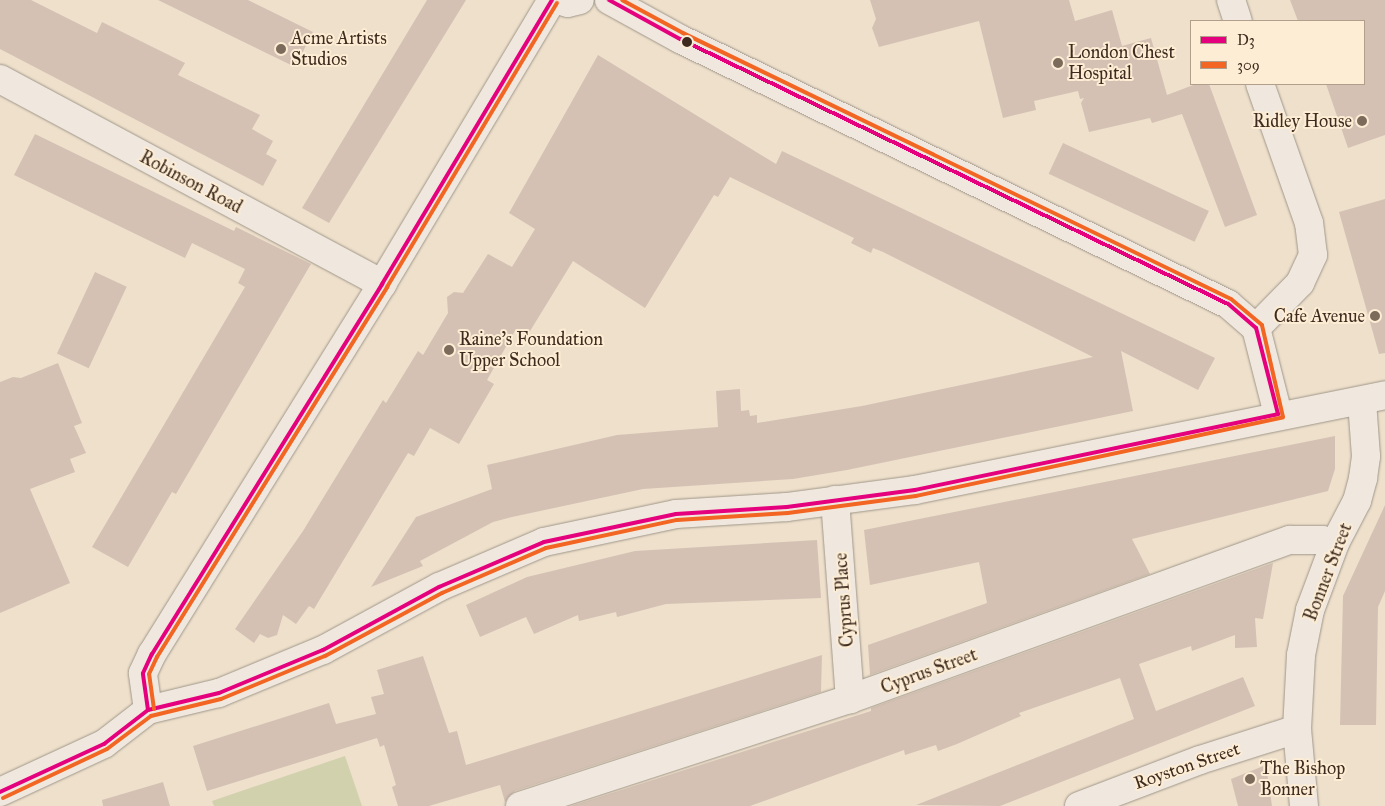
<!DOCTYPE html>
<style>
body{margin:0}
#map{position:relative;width:1385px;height:806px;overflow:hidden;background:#eee0cb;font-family:"IM FELL Great Primer",serif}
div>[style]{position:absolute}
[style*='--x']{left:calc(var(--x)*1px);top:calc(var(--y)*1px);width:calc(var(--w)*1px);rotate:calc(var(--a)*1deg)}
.green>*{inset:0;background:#d1d1ad}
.building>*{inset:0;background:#d4c1b4;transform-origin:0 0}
.roads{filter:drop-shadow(0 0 1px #a09689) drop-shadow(0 0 1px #a09689)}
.street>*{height:28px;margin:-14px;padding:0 14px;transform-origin:14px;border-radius:14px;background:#f0e8de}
.secondary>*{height:28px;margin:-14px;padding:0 14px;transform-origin:14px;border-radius:14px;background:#f0e8de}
.bus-1>*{height:4px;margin:-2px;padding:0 2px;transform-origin:2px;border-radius:2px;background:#e5007d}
.bus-2>*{height:4px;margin:-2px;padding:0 2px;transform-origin:2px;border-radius:2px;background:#f26522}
.dots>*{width:14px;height:14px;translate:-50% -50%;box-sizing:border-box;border:2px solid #fdedd4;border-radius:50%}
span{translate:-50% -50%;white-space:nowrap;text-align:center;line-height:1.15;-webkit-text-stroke:4px #fdedd4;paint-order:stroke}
.poi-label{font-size:18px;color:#3e2a1e}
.left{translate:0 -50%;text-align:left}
.right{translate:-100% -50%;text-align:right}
.street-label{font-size:18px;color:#3e2a1e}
.legend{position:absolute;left:1190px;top:20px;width:175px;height:65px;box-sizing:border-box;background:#fdedd4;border:1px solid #b19f8b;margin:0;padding:6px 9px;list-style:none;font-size:15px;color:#3e2a1e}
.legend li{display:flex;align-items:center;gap:10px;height:25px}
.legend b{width:25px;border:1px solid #b19f8b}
</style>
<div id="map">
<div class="green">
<div style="clip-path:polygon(345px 756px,362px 806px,214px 806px,212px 801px)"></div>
</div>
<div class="building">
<div style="clip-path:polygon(0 0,31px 0,97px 33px,102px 22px,185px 63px,178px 75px,260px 115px,252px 129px,273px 141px,266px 154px,277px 160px,263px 186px,0 49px)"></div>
<div style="clip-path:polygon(158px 0,248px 0,313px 32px,295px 67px)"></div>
<div style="clip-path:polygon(427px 0,466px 0,329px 223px,302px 208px)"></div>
<div style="clip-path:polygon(870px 0,1069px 0,1075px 21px,1112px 10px,1122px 46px,1151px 38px,1167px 95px,1196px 84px,1209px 84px,1257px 215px,1225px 227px,1182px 114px,1152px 123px,1150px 118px,1089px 132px,1081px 103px,1084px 98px,1080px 99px,1078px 91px,1034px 101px,1036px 110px,1003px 118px,979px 21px,879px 47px,872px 28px,876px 19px)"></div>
<div style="clip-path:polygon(1290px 0,1385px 0,1385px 135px,1348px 148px,1326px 84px,1364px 84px,1364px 21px,1298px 21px)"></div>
<div style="clip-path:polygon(598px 55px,776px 164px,782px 151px,1215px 358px,1198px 390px,1121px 351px,1133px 411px,847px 470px,793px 479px,643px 489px,512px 517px,493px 522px,420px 561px,423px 566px,371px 587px,416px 517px,492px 489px,487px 465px,617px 435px,718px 427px,716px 391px,740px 389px,741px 411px,749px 410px,750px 416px,757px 415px,757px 423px,862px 406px,1093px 357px,883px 252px,873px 248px,871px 253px,851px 243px,854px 238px,730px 177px,718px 197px,714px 195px,645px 308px,573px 261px,527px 336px,516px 329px,487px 380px,494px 384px,459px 444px,430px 428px,414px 456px,408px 453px,314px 609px,309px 606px,296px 624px,283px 615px,277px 635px,268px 638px,260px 634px,254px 643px,235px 629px,303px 531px,383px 400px,386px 403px,418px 351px,423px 355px,448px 313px,447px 297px,454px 292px,463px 293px,488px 254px,512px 267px,535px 229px,509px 213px)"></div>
<div style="clip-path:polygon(35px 134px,234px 231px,236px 227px,311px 264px,176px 494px,172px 492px,128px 567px,92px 547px,245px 287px,238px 283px,245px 269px,192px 243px,185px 258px,14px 175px)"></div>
<div style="left:1063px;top:143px;width:161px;height:34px;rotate:25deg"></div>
<div style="clip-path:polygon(1385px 199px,1385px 353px,1379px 354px,1339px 212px)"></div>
<div style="left:95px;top:272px;width:35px;height:90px;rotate:25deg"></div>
<div style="clip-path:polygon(58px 363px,82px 423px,74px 426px,86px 453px,70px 459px,75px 472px,30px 489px,70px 583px,0 613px,0 382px,13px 377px,21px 378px)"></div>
<div style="clip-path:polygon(1335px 436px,1335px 469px,1328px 491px,1132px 539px,1150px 574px,870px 675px,868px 645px,987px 603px,979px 562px,870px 585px,864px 530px)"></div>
<div style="clip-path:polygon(1385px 505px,1385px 591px,1378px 607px,1376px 725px,1340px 725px,1343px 596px)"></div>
<div style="clip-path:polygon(817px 540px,821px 598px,666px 604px,617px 617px,616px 612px,579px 621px,578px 615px,534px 634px,526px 617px,480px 637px,466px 605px,527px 577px,635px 551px)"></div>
<div style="clip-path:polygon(1273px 563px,1263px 619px,1255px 618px,1257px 647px,1235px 648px,1235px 635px,1192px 651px,1191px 646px,1139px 664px,1156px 711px,1243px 677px,1255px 706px,1000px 806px,916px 805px,1134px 719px,1120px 678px,1019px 713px,1021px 716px,957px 744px,938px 751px,936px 745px,905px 755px,904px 750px,750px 806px,571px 806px,871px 711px,871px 708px)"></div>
<div style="clip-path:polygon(822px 655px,821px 692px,515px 791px,505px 802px,500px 785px,429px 806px,398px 806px,392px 787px,396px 785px,384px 745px,380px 747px,377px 738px,207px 791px,193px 746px,329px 703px,336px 724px,376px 714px,371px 697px,384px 694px,377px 670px,423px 656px,449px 733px,457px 731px,466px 765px)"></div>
<div style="clip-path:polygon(1266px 765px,1272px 806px,1238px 806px,1231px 779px)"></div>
<div style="clip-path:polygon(163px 782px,170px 806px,103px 806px,102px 800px)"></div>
</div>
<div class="roads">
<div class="street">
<div style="--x:1231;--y:0;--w:22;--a:72"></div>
<div style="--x:0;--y:79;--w:434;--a:28.2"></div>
<div style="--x:1256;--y:328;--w:63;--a:-45.6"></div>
<div style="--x:1300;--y:283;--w:31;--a:-65"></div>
<div style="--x:1313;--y:255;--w:32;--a:-97"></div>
<div style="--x:1309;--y:223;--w:147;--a:-109.4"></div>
<div style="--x:835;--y:500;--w:200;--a:85.7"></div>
<div style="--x:148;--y:710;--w:37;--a:-98"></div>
<div style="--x:143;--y:673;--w:21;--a:-65"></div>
<div style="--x:152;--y:654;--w:436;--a:-58.1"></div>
<div style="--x:382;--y:284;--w:331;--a:-59.1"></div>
<div style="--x:520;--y:806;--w:347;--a:-18"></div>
<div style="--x:850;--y:699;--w:468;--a:-19.9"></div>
<div style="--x:1290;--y:540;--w:32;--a:0"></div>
<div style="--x:1322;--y:540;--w:13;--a:13"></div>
<div style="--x:1079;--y:806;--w:129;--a:-20.8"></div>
<div style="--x:1200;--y:760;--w:102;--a:-17.7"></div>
<div style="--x:1304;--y:806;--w:77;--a:-95.2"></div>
<div style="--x:1297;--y:729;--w:74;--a:-86.9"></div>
<div style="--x:1301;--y:655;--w:46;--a:-78.7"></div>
<div style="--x:1310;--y:610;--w:72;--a:-69.5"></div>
<div style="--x:1335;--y:543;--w:47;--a:-62.4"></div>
<div style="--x:1357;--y:501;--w:24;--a:-75"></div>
<div style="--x:1363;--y:478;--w:22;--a:-82"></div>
<div style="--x:1366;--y:456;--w:55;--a:-94.2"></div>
</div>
<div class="secondary">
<div style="--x:558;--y:0;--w:10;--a:17"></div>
<div style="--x:568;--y:3;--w:12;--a:-14"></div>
<div style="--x:609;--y:0;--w:81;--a:28.8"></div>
<div style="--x:680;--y:39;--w:609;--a:25.81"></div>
<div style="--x:1228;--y:304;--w:37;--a:41"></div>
<div style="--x:1256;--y:328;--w:89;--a:75.7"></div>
<div style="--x:0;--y:792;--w:115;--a:-24.8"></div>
<div style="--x:104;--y:744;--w:56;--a:-37.7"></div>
<div style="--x:148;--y:710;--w:73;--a:-13.5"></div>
<div style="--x:219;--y:693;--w:113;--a:-22.5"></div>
<div style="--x:323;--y:650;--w:132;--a:-28.5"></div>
<div style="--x:439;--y:587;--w:114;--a:-23.2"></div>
<div style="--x:544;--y:542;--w:135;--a:-12"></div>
<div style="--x:676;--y:514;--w:111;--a:-3.6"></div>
<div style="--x:787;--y:507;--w:129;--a:-7.6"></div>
<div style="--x:915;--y:490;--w:480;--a:-11.4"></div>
</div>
</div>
<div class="bus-1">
<div style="--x:148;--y:710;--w:37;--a:-98"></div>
<div style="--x:143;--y:673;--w:21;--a:-65"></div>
<div style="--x:152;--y:654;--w:436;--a:-58.1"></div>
<div style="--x:382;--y:284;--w:331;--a:-59.1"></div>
<div style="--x:0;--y:792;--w:115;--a:-24.8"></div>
<div style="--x:104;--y:744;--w:56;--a:-37.7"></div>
<div style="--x:148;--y:710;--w:73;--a:-13.5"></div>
<div style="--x:219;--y:693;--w:113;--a:-22.5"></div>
<div style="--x:323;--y:650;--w:132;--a:-28.5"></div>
<div style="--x:439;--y:587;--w:114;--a:-23.2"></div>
<div style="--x:544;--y:542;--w:135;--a:-12"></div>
<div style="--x:676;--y:514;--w:111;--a:-3.6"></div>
<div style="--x:787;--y:507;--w:129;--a:-7.6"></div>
<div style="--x:915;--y:490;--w:371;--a:-11.8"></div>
<div style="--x:1278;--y:414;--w:89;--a:-104.3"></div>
<div style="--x:1256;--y:328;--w:37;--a:-139"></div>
<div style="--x:1228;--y:304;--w:609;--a:-154.19"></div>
<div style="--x:680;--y:39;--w:81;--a:-151.2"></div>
</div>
<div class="bus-2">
<div style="--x:154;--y:709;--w:35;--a:-98"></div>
<div style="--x:149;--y:674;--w:19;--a:-65"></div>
<div style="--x:157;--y:657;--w:436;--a:-58.1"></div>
<div style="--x:387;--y:287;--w:331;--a:-59.1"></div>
<div style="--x:3;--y:798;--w:115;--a:-25.2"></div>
<div style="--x:107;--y:749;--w:55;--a:-36.9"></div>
<div style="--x:151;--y:716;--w:72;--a:-13.7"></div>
<div style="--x:221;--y:699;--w:113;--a:-22.5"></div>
<div style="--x:325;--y:656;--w:133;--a:-28.3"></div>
<div style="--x:442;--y:593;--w:113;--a:-23.4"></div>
<div style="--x:546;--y:548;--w:134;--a:-12.1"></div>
<div style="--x:677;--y:520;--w:111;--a:-3.6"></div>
<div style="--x:788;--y:513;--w:129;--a:-7.6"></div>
<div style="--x:916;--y:496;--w:375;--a:-12.1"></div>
<div style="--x:1283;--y:417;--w:94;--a:-102.9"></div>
<div style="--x:1262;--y:325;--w:40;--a:-140"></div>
<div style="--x:1231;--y:299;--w:609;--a:-154.11"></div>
<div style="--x:683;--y:33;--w:69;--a:-151.6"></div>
</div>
<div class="dots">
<div style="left:687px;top:42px;background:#3e2a1e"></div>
<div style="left:281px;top:49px;background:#7c6a5b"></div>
<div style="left:1058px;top:63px;background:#7c6a5b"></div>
<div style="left:1362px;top:121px;background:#7c6a5b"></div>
<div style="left:1375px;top:316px;background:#7c6a5b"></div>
<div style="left:449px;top:350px;background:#7c6a5b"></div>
<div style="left:1250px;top:779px;background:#7c6a5b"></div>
</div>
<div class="poi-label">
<span class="left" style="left:291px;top:49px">Acme Artists<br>Studios</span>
<span class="left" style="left:1068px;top:63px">London Chest<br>Hospital</span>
<span class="right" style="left:1352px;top:121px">Ridley House</span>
<span class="right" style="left:1365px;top:316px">Cafe Avenue</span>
<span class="left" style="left:459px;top:350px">Raine's Foundation<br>Upper School</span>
<span class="left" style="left:1260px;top:779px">The Bishop<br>Bonner</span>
</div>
<div class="street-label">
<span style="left:191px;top:182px;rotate:28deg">Robinson Road</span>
<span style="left:1328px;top:572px;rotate:-69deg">Bonner Street</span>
<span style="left:844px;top:600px;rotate:-94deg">Cyprus Place</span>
<span style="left:929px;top:671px;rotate:-20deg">Cyprus Street</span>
<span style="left:1187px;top:766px;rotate:-19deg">Royston Street</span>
</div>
<ul class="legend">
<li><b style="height:6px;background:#e5007d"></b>D3</li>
<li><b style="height:6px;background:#f26522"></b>309</li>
</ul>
</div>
